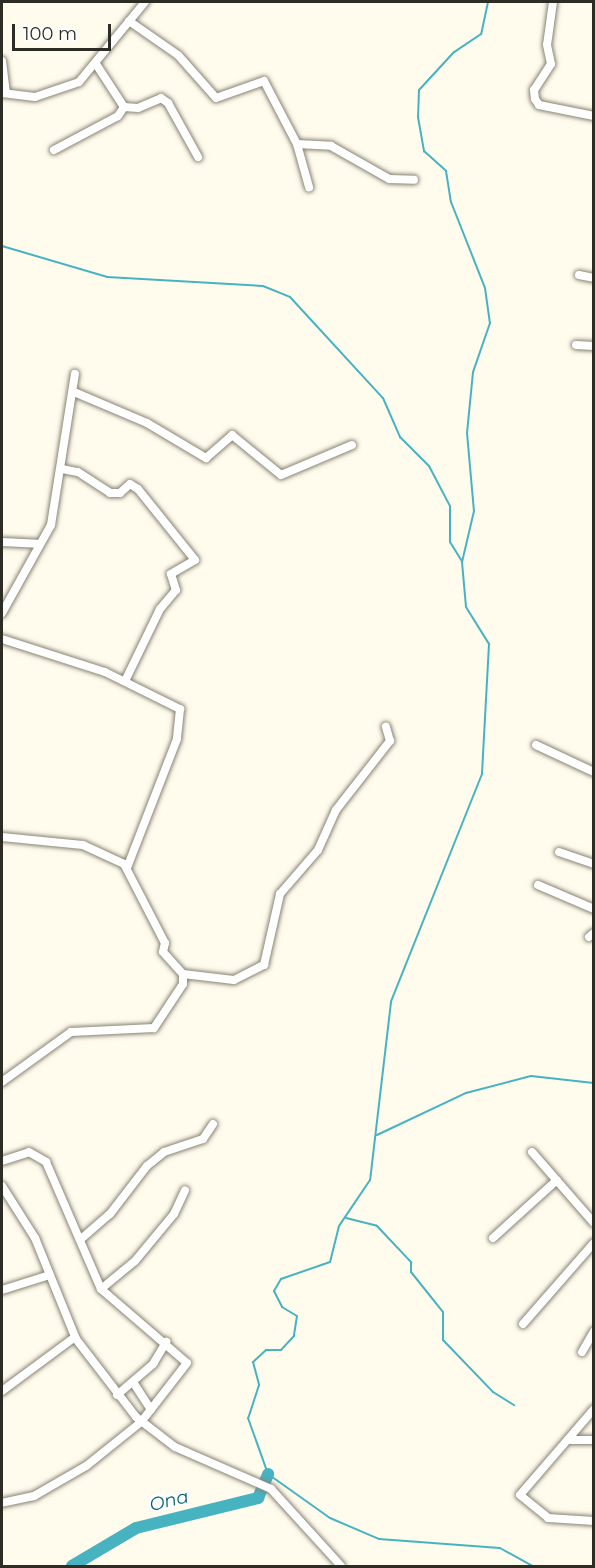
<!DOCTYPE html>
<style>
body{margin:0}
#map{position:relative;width:595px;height:1568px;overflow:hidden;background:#fffbed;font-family:Montserrat,sans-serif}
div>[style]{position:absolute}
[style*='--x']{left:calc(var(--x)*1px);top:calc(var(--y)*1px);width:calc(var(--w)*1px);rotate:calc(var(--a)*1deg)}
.stream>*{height:2px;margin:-1px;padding:0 1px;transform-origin:1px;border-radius:1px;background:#47b3c1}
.river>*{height:12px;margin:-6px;padding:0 6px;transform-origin:6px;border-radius:6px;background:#47b3c1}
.roads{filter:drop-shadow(0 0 2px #888474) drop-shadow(0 0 2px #888474)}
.minor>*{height:8px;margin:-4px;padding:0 4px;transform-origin:4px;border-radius:4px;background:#fff}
span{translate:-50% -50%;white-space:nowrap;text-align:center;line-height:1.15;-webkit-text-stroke:5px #fff;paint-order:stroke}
.water-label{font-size:18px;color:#05646e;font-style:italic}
.frame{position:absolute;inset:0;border:3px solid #2d2c25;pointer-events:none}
.scale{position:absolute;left:12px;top:24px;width:99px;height:27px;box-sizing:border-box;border:3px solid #2d2c25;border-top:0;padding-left:8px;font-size:18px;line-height:21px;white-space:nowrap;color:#2d2c25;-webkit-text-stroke:4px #fff;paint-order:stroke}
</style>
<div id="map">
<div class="stream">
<div style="--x:488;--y:2;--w:33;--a:102"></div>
<div style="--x:481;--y:34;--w:32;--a:146"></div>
<div style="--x:454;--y:52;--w:52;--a:132.6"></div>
<div style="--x:419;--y:90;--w:27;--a:92"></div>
<div style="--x:418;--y:117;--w:35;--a:80"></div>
<div style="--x:424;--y:151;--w:30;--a:42"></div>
<div style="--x:446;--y:171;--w:31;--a:81"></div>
<div style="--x:451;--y:202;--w:92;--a:68.4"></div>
<div style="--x:485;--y:288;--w:35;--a:82"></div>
<div style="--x:490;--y:323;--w:52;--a:109.1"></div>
<div style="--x:473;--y:372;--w:61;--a:95.6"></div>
<div style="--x:467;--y:433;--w:78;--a:84.9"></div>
<div style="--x:474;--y:511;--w:52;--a:103.2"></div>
<div style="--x:462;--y:562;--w:45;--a:84.9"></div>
<div style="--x:466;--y:607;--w:44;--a:58.1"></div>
<div style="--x:489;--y:644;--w:130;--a:93.1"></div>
<div style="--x:482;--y:774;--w:245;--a:111.8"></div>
<div style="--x:391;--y:1002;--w:179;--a:96.7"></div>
<div style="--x:370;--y:1180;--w:55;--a:124"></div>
<div style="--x:339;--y:1226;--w:37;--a:104"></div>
<div style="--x:330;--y:1262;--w:52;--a:160.9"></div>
<div style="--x:281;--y:1279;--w:14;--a:120"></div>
<div style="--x:274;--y:1291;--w:18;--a:63"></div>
<div style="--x:282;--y:1307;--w:17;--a:31"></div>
<div style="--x:297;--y:1316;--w:20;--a:99"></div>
<div style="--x:294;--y:1336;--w:19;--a:133"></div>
<div style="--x:281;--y:1350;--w:15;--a:180"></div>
<div style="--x:266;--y:1350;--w:18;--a:137"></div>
<div style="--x:253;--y:1362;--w:24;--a:75"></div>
<div style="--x:259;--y:1385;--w:35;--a:108"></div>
<div style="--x:248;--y:1418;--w:59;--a:70.3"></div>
<div style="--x:268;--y:1474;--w:76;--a:35.4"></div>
<div style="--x:330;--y:1518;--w:53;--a:23.2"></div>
<div style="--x:379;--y:1539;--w:121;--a:4.3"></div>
<div style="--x:500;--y:1548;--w:37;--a:29"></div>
<div style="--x:2;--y:246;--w:109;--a:16.4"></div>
<div style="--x:107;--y:277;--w:156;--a:3.3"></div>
<div style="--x:263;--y:286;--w:29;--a:22"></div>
<div style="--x:290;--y:297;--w:137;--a:47.4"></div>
<div style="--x:383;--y:398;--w:43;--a:66.4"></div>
<div style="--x:400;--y:437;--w:41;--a:45"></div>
<div style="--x:429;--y:466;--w:45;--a:62.3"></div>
<div style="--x:450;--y:506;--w:36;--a:90"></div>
<div style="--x:450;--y:542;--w:22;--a:58"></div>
<div style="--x:377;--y:1135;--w:98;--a:-25.3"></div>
<div style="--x:466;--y:1093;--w:67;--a:-14.7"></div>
<div style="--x:531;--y:1076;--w:63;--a:6.3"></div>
<div style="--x:346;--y:1218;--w:32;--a:14"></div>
<div style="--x:377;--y:1226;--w:50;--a:46.6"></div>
<div style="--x:411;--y:1262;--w:10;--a:90"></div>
<div style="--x:411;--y:1272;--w:51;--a:51.3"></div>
<div style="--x:443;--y:1312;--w:28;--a:90"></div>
<div style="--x:443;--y:1340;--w:72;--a:46.1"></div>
<div style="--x:493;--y:1392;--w:25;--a:32"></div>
</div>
<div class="river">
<div style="--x:72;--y:1566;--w:74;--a:-30.7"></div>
<div style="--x:136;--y:1528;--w:126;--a:-13.8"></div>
<div style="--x:258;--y:1498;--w:26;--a:-67"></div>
</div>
<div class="roads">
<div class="minor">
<div style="--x:553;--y:2;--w:43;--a:97.9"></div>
<div style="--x:547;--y:45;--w:19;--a:78"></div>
<div style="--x:551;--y:64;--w:31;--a:123"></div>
<div style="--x:534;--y:90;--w:9;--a:84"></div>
<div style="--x:535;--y:99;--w:7;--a:56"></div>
<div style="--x:539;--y:105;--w:56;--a:11.3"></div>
<div style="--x:129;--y:21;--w:60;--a:34.8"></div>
<div style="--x:178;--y:55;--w:57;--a:48.5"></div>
<div style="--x:216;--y:98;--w:51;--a:-19.5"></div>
<div style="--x:264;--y:81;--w:71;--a:62.4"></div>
<div style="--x:297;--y:144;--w:45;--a:74.4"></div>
<div style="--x:2;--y:61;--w:31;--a:83"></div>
<div style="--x:96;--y:64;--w:51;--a:56.9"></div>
<div style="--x:124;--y:107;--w:14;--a:4"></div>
<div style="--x:138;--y:108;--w:25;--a:-23"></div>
<div style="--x:161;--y:98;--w:9;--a:36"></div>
<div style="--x:168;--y:103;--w:62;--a:60.9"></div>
<div style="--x:2;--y:93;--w:33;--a:7"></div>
<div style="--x:35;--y:97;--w:46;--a:-18.8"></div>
<div style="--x:79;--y:82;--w:104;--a:-50.5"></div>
<div style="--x:297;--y:144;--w:34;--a:3"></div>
<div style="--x:331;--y:146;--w:67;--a:29.6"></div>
<div style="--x:389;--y:179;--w:25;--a:2"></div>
<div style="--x:54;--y:150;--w:72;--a:-28"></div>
<div style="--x:118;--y:116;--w:11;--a:-56"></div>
<div style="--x:579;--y:275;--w:15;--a:11"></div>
<div style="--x:576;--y:345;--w:18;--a:3"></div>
<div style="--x:74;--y:392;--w:79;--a:23"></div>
<div style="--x:147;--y:423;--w:69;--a:30.7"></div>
<div style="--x:206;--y:458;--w:35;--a:-41"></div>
<div style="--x:232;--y:435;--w:63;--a:39.2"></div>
<div style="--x:281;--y:475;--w:77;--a:-22.9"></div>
<div style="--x:62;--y:469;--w:16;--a:11"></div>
<div style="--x:78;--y:472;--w:38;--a:33"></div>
<div style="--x:110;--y:493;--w:10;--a:0"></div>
<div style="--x:120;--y:493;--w:13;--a:-42"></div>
<div style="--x:130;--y:484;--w:9;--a:32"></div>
<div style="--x:138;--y:489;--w:91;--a:51.2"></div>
<div style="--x:195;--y:560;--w:28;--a:150"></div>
<div style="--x:171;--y:574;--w:17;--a:73"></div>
<div style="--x:176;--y:590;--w:25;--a:130"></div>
<div style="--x:160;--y:609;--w:80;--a:115.9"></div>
<div style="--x:2;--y:542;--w:35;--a:3"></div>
<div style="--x:2;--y:613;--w:101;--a:-60.9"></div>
<div style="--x:51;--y:525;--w:153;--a:-81"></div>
<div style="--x:2;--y:639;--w:108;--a:17.8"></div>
<div style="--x:105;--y:672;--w:84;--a:26.3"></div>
<div style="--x:180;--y:709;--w:30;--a:96"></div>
<div style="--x:177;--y:739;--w:138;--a:111.2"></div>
<div style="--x:536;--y:745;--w:64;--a:25"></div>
<div style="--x:2;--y:837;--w:81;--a:5.6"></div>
<div style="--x:83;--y:845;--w:45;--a:24.9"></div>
<div style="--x:124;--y:864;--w:89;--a:62.6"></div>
<div style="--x:165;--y:943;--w:9;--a:103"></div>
<div style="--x:163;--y:952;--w:30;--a:48"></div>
<div style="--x:183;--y:974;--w:10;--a:90"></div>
<div style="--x:183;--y:984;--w:53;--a:123.4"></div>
<div style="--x:154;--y:1028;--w:83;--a:177.2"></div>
<div style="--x:71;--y:1032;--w:85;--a:144.1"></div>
<div style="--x:559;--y:852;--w:37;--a:19"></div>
<div style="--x:538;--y:885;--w:61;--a:23.2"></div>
<div style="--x:589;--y:937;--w:6;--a:-39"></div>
<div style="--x:183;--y:974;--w:51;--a:6.7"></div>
<div style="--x:234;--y:980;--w:34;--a:-27"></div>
<div style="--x:264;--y:965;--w:73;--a:-77.3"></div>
<div style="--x:280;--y:894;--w:58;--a:-49.2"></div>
<div style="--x:318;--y:850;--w:44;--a:-65.8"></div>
<div style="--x:336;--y:810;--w:88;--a:-52"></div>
<div style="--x:390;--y:741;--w:15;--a:-106"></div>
<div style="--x:532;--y:1152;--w:94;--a:48.9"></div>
<div style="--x:2;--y:1161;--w:28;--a:-18"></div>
<div style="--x:29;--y:1152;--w:20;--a:30"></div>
<div style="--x:46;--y:1162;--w:138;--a:66.6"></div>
<div style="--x:101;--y:1289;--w:113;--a:40.7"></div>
<div style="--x:187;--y:1363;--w:75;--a:127.9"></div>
<div style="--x:141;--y:1422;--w:70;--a:141.3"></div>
<div style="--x:86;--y:1466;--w:60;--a:150"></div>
<div style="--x:34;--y:1496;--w:33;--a:168"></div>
<div style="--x:2;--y:1186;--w:62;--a:57.6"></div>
<div style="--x:35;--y:1238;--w:109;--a:67.9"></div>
<div style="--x:76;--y:1339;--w:98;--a:52.4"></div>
<div style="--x:136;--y:1417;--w:49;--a:37.6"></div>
<div style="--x:175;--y:1447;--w:105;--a:23.6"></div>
<div style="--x:271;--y:1489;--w:104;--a:47.7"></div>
<div style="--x:493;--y:1238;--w:86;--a:-42.2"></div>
<div style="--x:81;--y:1239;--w:38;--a:-41"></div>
<div style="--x:110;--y:1214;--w:61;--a:-52.4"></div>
<div style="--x:147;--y:1166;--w:22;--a:-39"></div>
<div style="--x:164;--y:1152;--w:41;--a:-18.4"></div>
<div style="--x:203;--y:1139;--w:18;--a:-56"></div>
<div style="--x:101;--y:1289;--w:44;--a:-39.5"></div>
<div style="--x:135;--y:1261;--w:61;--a:-50.3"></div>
<div style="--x:174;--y:1214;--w:26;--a:-65"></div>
<div style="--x:2;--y:1290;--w:50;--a:-17.4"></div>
<div style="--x:523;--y:1324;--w:108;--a:-48.8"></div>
<div style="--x:582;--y:1352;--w:24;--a:-60"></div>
<div style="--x:133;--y:1382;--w:33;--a:57"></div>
<div style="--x:2;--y:1391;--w:91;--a:-36.5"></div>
<div style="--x:117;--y:1395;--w:48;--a:-40.7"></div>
<div style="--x:153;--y:1364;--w:26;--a:-59"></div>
<div style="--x:594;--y:1409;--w:113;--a:130.7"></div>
<div style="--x:520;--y:1495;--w:36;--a:39"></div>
<div style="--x:548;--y:1518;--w:46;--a:3.7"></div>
<div style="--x:568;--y:1440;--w:26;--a:0"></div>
</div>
</div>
<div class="water-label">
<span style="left:169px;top:1501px;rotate:-14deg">Ona</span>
</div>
<div class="frame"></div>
<div class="scale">100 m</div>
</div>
